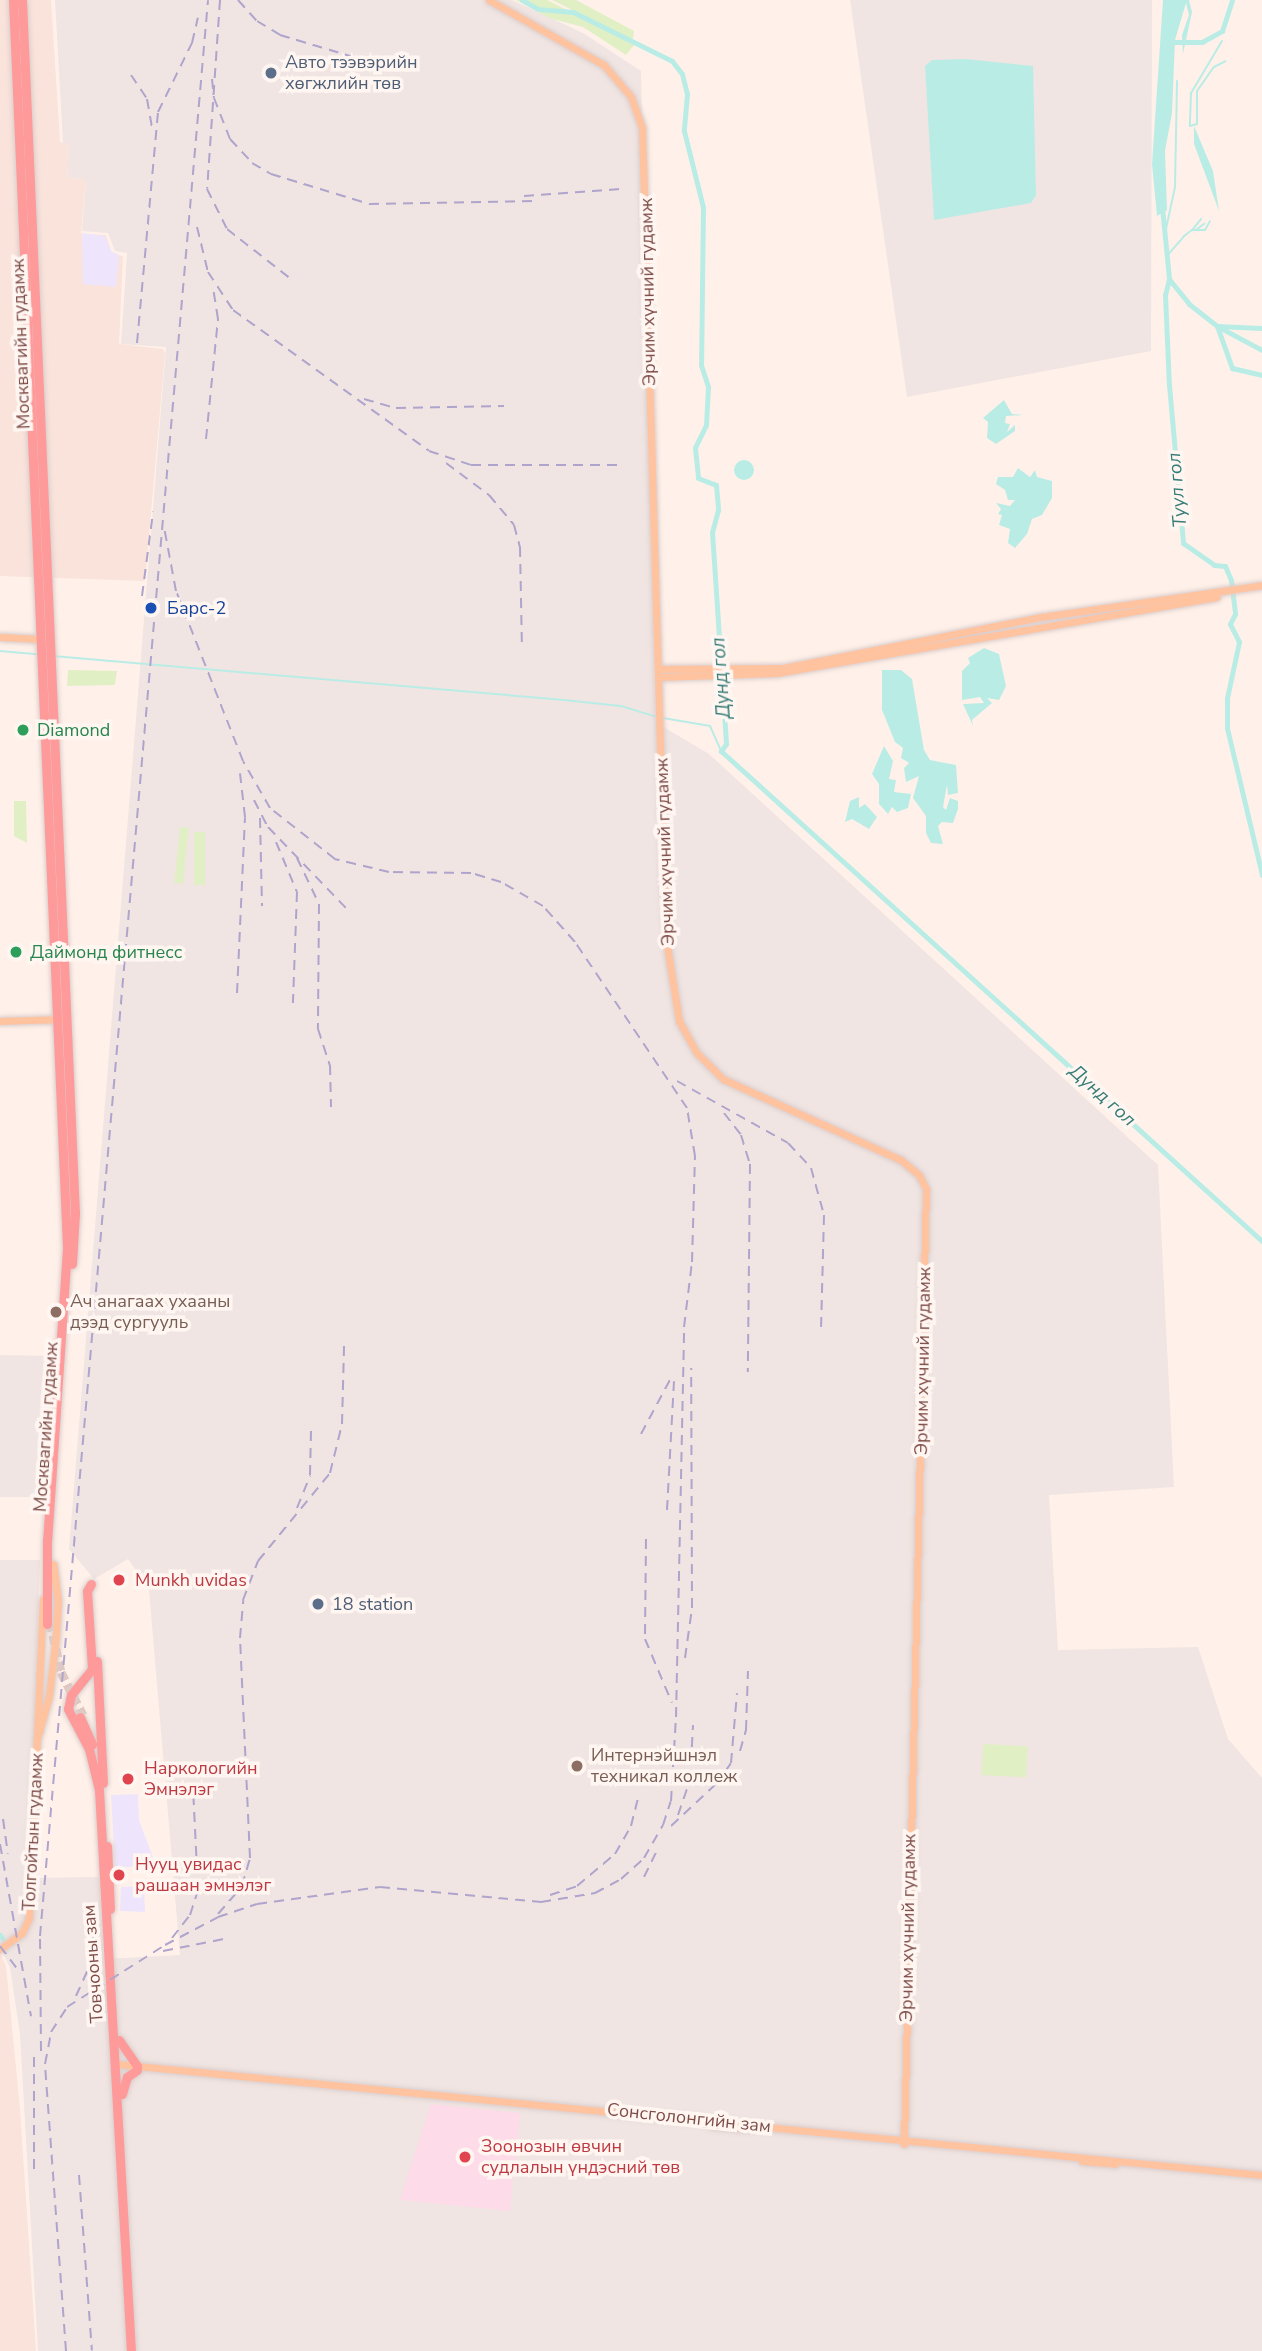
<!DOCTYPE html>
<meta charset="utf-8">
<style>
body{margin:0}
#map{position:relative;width:1262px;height:2351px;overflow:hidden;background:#fff1e9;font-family:"Nunito Sans",sans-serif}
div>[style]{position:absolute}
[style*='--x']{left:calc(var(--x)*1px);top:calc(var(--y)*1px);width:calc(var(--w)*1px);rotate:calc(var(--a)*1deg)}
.residential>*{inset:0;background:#f9e3da}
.industrial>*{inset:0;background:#f0e5e2}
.education>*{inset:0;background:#eee5fc}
.medical>*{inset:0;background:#fedbe8}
.green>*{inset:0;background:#e1efc5;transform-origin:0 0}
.water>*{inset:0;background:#baece6}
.round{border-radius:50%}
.stream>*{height:2px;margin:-1px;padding:0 1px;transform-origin:1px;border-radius:1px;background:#baece6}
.river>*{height:5px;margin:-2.5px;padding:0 2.5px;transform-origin:2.5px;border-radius:2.5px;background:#baece6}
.highway-tunnel>*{height:9px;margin-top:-4.5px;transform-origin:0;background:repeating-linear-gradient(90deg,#dfc8c1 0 9px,transparent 0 13.5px)}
.roads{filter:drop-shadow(0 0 2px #dbcdcc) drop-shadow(0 0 2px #dbcdcc)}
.major>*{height:7px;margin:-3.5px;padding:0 3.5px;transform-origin:3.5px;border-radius:3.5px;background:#ffc3a0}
.highway>*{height:9px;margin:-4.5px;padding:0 4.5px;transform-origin:4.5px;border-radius:4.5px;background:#ff9a9a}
.rail>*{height:2px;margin-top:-1px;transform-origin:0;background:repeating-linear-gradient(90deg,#afa4cc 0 10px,transparent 0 17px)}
.dots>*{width:19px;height:19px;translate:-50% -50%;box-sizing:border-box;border:4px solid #fff6f2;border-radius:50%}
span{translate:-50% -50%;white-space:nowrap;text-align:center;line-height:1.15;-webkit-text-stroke:7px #fff6f2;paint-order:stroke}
.service-label{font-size:18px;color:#4e5e75}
.left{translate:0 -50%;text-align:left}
.street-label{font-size:18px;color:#7e4d48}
.transit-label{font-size:18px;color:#164399}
.leisure-label{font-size:18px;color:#27864d}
.education-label{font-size:18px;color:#785e54}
.health-label{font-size:18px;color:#be3a42}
.water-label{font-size:19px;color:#377c76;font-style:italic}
</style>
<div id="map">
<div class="residential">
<div style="clip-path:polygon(0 0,51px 0,60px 142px,69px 143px,67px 178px,86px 179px,81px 234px,106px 235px,112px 254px,123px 256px,119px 344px,163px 349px,165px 354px,145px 581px,0 576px)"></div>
<div style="clip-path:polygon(0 1953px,6px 1966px,20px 2109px,36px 2351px,0 2351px)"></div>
</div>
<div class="industrial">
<div style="clip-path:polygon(55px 0,512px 0,583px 33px,641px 71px,655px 722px,709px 754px,1158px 1165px,1174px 1487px,1049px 1495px,1058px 1650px,1198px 1647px,1228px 1739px,1262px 1778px,1262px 2351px,38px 2351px,20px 2034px,10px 1968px,0 1947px,0 1560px,40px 1560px,29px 1878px,99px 1877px,105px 1959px,180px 1955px,149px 1590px,128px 1559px,94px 1579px,69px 1549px,166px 347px,121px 344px,127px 253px,115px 251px,108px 233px,82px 231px,86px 179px,67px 178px,69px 143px,63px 143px)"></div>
<div style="clip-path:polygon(850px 0,1152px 0,1151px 351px,907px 397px)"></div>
<div style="clip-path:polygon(0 1355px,58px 1356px,48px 1497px,0 1497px)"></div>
</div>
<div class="education">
<div style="clip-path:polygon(82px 233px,105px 236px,111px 251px,119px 255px,116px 287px,83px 284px)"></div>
<div style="clip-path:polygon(138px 1794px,139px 1820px,156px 1865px,115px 1868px,111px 1795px)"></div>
<div style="clip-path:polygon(144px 1886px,145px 1912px,120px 1911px,121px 1887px)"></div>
</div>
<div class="medical">
<div style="clip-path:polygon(431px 2104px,520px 2113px,510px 2211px,400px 2200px)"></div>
</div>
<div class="green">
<div style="clip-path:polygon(516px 0,547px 0,635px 44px,626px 55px,583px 27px,549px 18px)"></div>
<div style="clip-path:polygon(552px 0,576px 0,634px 31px,633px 40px)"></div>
<div style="clip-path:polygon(68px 670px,117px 671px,115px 685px,67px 686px)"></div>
<div style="clip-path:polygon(14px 801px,26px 801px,27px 843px,14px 836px)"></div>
<div style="left:180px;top:827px;width:9px;height:56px;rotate:6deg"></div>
<div style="left:194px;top:832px;width:11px;height:53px"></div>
<div style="left:983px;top:1744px;width:45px;height:31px;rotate:3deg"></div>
</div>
<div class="water">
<div style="clip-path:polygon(1163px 0,1189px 0,1192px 12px,1183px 54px,1182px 35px,1189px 15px,1186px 3px,1175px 40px,1172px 113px,1165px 151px,1167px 210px,1157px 216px,1152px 164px)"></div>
<div style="clip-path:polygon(966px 59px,1033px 66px,1036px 195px,1031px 203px,934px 220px,925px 66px,932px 60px)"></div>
<div style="clip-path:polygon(1194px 126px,1213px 171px,1219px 211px,1194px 144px)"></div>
<div style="clip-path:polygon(1004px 400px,1012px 414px,1023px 415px,1006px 416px,1005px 423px,1010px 424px,1007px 432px,1015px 425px,1015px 431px,996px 444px,987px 438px,988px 422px,983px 418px)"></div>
<div class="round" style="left:734px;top:460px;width:20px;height:20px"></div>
<div style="clip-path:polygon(1018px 468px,1030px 477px,1035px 470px,1037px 477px,1052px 481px,1052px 498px,1042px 515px,1032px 519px,1027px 534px,1015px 548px,1008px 543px,1010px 529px,999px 525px,1002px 515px,998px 514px,1001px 509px,996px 503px,1010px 506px,1015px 500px,1008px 500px,1005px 490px,996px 484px,998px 477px,1013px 477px)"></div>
<div style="clip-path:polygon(984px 648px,999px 654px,1006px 686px,999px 700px,987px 698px,992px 703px,972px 720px,973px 726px,963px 704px,984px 703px,980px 697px,962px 700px,962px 671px,970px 663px,968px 658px)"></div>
<div style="clip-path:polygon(882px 670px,901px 670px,912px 679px,924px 750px,930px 760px,956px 765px,958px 793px,948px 795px,947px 785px,943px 807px,946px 810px,950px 798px,958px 801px,958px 809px,953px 823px,942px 822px,938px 826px,943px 844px,931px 843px,926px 833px,926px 816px,913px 798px,919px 776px,906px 782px,904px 768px,909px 763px,901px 758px,903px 748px,895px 742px,882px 710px)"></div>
<div style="clip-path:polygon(884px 746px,893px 761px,889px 779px,896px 780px,894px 792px,911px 794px,908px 808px,897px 812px,892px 807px,888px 814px,879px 804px,879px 784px,872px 774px)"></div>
<div style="clip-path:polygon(859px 797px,859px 808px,865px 804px,877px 817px,869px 829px,852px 819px,845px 822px,850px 801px)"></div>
</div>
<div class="stream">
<div style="--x:1222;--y:41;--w:61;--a:120.8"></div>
<div style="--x:1191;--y:93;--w:33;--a:92"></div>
<div style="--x:1190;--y:126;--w:7;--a:-16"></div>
<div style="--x:1197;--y:124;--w:33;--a:-90"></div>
<div style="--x:1197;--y:91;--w:29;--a:-55"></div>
<div style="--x:1214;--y:67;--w:13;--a:-27"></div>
<div style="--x:1193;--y:229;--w:13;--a:-51"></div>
<div style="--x:1197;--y:229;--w:9;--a:-36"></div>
<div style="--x:1164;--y:238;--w:52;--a:-77.8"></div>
<div style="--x:1175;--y:187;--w:106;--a:-88.9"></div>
<div style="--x:1166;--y:257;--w:28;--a:-49"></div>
<div style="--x:1184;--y:236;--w:10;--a:-37"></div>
<div style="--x:1192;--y:230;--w:13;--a:0"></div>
<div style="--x:1205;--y:230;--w:10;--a:-61"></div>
<div style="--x:0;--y:651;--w:37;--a:5"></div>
<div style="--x:53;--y:656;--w:513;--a:4.92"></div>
<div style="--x:564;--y:700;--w:57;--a:6"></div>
<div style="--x:621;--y:706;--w:39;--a:17"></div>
<div style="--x:663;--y:718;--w:48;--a:9.7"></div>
<div style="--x:710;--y:726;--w:27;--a:66"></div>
</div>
<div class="river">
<div style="--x:522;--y:0;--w:18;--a:29"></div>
<div style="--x:538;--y:9;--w:35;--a:5"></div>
<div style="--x:573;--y:12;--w:110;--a:26.3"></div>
<div style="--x:672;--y:61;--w:16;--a:52"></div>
<div style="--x:682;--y:74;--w:21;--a:76"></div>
<div style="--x:687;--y:94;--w:37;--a:95"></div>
<div style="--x:684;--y:131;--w:78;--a:76"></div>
<div style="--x:703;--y:207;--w:158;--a:90.7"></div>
<div style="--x:701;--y:365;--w:23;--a:72"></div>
<div style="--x:708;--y:387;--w:38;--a:93"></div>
<div style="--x:706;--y:425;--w:25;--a:116"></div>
<div style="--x:695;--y:448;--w:30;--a:84"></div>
<div style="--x:698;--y:478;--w:19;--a:21"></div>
<div style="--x:716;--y:485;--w:25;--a:85"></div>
<div style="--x:718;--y:510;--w:23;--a:105"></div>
<div style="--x:712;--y:532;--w:212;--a:86.2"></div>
<div style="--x:726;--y:744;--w:9;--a:126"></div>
<div style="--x:721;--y:751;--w:730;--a:42.17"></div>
<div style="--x:1171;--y:42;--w:31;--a:0"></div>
<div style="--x:1202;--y:42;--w:23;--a:-29"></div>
<div style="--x:1222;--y:31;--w:33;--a:-72"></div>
<div style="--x:1162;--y:207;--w:72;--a:84.4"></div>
<div style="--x:1169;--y:279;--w:32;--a:51"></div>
<div style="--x:1189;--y:304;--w:36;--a:38"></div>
<div style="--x:1217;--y:326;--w:45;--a:2.5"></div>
<div style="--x:1169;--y:279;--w:16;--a:104"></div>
<div style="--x:1165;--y:295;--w:90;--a:87.5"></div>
<div style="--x:1169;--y:385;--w:159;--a:84.9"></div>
<div style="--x:1183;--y:543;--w:38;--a:35"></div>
<div style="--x:1214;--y:565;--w:11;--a:5"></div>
<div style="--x:1225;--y:566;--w:15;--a:67"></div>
<div style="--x:1231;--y:580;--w:34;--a:83"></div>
<div style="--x:1235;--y:614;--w:11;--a:117"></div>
<div style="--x:1230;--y:624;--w:20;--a:63"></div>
<div style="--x:1239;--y:642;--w:57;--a:102.1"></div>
<div style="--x:1227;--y:698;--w:30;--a:90"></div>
<div style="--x:1227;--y:728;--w:151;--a:76.6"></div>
<div style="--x:1217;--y:326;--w:45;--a:70.3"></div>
<div style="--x:1232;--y:368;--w:31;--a:13"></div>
<div style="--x:1217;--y:326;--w:51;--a:28.1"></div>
<div style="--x:0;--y:1935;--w:4;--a:56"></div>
</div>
<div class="highway-tunnel">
<div style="--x:50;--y:1622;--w:51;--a:77.6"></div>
<div style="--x:61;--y:1672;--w:48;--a:62.9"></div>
</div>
<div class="roads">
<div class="major">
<div style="--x:489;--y:0;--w:132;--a:29.5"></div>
<div style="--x:604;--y:65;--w:42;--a:49.8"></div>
<div style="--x:631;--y:97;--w:33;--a:70"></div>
<div style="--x:642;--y:128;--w:755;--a:88.33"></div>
<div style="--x:664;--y:883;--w:69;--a:86.7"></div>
<div style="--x:668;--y:952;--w:70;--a:80.9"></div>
<div style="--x:679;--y:1021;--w:37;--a:61"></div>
<div style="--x:697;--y:1053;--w:37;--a:45"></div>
<div style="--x:723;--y:1079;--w:196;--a:24.5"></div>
<div style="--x:901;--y:1160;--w:23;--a:40"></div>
<div style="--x:919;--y:1175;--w:16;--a:63"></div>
<div style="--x:926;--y:1189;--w:955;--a:91.32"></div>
<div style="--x:0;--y:637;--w:40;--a:2.9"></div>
<div style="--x:658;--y:669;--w:125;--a:-0.5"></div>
<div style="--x:783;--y:668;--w:263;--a:-11.2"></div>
<div style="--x:1041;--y:617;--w:223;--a:-8.2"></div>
<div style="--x:659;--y:677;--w:118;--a:-1.9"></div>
<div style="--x:777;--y:673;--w:446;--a:-9.8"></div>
<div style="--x:0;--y:1021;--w:62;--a:-1.8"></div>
<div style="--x:38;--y:1736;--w:41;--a:-74.6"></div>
<div style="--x:49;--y:1696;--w:60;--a:-83.3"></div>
<div style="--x:56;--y:1636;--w:34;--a:-87"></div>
<div style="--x:58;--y:1602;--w:38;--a:-97"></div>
<div style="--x:0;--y:1949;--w:27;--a:-36"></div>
<div style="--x:22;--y:1933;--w:17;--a:-65"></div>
<div style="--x:29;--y:1918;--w:319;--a:-87.5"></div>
<div style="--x:117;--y:2064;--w:1150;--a:5.54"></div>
<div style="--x:712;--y:2125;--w:34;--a:5"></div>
<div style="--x:1082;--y:2161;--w:33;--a:5"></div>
</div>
<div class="highway">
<div style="--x:13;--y:0;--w:1250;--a:87.52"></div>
<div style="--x:67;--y:1249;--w:293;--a:93.9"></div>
<div style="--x:47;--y:1541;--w:83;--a:90"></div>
<div style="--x:22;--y:0;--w:1214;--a:87.5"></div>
<div style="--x:75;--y:1213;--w:51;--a:93.4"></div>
<div style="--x:91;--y:1584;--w:8;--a:120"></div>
<div style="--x:87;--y:1591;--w:78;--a:86.3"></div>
<div style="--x:92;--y:1669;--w:33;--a:129"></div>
<div style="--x:71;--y:1695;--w:14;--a:102"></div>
<div style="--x:68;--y:1709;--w:45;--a:62.3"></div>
<div style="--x:89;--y:1749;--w:42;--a:76.3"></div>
<div style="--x:99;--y:1790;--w:562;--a:86.74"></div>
<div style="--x:97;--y:1661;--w:122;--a:87.2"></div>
<div style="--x:80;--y:1717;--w:30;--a:66"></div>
<div style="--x:107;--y:1846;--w:63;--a:87.3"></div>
<div style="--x:119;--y:2040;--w:32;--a:55"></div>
<div style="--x:122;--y:2094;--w:18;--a:-74"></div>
<div style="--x:127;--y:2077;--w:12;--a:-35"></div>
</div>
</div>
<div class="rail">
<div style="--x:220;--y:0;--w:189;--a:93.9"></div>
<div style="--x:207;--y:189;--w:45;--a:63.4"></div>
<div style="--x:227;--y:229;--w:81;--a:38"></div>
<div style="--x:238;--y:0;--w:28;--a:48"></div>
<div style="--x:257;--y:21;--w:27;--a:31"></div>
<div style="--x:280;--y:35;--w:115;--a:16.7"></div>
<div style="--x:131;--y:75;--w:29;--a:56"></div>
<div style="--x:147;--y:99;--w:28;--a:80"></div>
<div style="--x:212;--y:79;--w:19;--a:84"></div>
<div style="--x:214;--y:98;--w:44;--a:68.7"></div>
<div style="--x:230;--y:139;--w:33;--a:47"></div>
<div style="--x:252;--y:163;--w:22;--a:30"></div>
<div style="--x:271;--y:174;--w:102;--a:17"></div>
<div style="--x:369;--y:204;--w:166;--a:-1"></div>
<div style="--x:524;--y:196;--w:97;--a:-4.1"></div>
<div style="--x:197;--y:227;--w:46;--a:76.3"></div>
<div style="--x:208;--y:272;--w:45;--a:56.7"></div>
<div style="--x:233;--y:310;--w:241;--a:35.7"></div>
<div style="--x:429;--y:451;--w:44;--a:18.4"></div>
<div style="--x:471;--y:465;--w:150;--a:0"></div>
<div style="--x:137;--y:343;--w:232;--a:-84.8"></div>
<div style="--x:158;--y:112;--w:77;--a:-63.8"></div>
<div style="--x:192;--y:43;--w:26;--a:-77"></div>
<div style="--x:364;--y:399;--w:33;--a:16"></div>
<div style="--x:396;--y:408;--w:108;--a:-1.1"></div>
<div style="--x:206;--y:439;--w:121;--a:-84.3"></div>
<div style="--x:218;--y:319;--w:30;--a:-99"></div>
<div style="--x:446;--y:463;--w:54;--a:36.7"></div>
<div style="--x:489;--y:495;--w:39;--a:50"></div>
<div style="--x:514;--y:525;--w:23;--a:75"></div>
<div style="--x:520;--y:547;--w:101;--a:88.9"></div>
<div style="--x:142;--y:596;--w:85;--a:-82.5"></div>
<div style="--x:254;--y:800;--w:30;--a:63"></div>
<div style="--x:268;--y:827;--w:114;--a:46.1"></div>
<div style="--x:260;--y:818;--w:88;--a:88.7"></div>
<div style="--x:276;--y:842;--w:54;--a:67.2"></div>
<div style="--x:297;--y:892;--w:111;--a:92.1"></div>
<div style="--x:297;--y:858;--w:51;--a:64.4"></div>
<div style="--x:319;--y:904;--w:125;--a:90.5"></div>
<div style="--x:318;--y:1029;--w:38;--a:72"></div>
<div style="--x:330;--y:1065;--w:42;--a:88.6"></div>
<div style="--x:237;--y:993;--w:176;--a:-87.4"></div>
<div style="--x:245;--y:817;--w:44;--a:-96.5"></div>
<div style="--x:677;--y:1081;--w:127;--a:29.2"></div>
<div style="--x:788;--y:1143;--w:34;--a:47"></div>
<div style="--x:811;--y:1168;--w:49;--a:74.5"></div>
<div style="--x:824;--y:1215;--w:114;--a:91.5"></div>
<div style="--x:724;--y:1113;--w:28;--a:52"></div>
<div style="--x:741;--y:1135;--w:30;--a:73"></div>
<div style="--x:750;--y:1164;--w:208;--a:90.6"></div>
<div style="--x:641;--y:1434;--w:64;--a:-61.8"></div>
<div style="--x:297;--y:1508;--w:35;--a:-68"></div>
<div style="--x:310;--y:1475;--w:45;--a:-88.7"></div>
<div style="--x:667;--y:1510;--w:129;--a:-86.9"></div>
<div style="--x:646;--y:1539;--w:100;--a:90.6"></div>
<div style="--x:645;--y:1639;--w:69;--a:67.1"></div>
<div style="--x:685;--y:1658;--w:50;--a:-82"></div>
<div style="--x:692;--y:1608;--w:240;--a:-90.2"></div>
<div style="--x:740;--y:1751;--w:22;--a:-74"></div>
<div style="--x:746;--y:1730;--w:59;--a:-88.1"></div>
<div style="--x:678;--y:1815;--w:36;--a:-71"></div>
<div style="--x:690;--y:1781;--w:56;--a:-86.9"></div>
<div style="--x:3;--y:1819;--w:35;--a:82"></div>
<div style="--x:671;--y:1826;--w:63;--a:-43.1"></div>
<div style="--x:717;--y:1783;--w:24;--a:-55"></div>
<div style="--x:731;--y:1763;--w:70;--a:-85.1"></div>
<div style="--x:0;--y:1844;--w:175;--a:79.8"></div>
<div style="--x:644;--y:1877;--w:28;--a:-64"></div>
<div style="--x:550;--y:1895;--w:28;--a:-18"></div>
<div style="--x:577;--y:1886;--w:50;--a:-40.1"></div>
<div style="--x:615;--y:1854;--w:32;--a:-60"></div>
<div style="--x:631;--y:1826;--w:30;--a:-76"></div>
<div style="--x:218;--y:1914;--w:37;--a:-49"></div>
<div style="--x:242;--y:1886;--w:29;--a:-74"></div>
<div style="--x:250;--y:1858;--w:220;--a:-92.6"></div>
<div style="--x:240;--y:1638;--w:38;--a:-85"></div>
<div style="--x:243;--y:1600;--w:42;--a:-69"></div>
<div style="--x:258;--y:1561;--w:114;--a:-50.7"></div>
<div style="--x:330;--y:1473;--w:50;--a:-76.2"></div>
<div style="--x:342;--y:1424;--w:78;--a:-88.5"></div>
<div style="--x:172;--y:1938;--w:29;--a:-52"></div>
<div style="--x:190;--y:1915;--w:26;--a:-72"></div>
<div style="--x:198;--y:1890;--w:102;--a:-92.8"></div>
<div style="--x:0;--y:1946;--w:34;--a:53"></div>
<div style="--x:163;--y:1951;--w:62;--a:-11.1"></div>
<div style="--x:76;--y:1996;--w:44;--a:-65.8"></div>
<div style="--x:94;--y:1956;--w:46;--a:-92.5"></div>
<div style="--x:41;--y:2051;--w:115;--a:-90.5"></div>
<div style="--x:40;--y:1936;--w:1943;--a:-85.04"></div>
<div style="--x:34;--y:2169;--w:119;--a:-90"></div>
<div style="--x:79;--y:2175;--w:176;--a:85.8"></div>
<div style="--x:66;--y:2351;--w:288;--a:-94.2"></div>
<div style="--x:45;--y:2064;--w:33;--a:-79"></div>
<div style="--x:51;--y:2032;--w:30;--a:-57"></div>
<div style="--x:67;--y:2007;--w:116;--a:-32.3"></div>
<div style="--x:165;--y:1945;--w:60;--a:-27.8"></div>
<div style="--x:218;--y:1917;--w:41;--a:-18.4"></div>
<div style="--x:257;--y:1904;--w:124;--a:-7.9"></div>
<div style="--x:380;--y:1887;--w:162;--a:5.3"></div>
<div style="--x:541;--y:1902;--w:55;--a:-9.5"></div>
<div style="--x:595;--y:1893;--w:30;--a:-28"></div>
<div style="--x:621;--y:1879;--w:31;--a:-42"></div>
<div style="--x:644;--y:1858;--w:38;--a:-60"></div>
<div style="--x:663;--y:1825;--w:25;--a:-72"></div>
<div style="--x:671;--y:1801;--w:84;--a:-86.6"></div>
<div style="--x:676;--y:1717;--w:390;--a:-88.8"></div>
<div style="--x:684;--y:1327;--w:65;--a:-83"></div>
<div style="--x:692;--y:1262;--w:106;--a:-88.4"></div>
<div style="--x:695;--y:1156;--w:49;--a:-99.5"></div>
<div style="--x:687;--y:1108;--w:200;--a:-124"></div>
<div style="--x:575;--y:942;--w:48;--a:-131.6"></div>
<div style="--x:543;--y:906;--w:48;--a:-150.3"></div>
<div style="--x:501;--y:882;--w:31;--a:-163"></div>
<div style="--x:471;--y:873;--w:82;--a:-179.3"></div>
<div style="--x:389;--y:872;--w:56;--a:-166.5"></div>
<div style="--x:335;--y:859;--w:83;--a:-141.9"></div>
<div style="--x:270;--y:808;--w:54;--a:-119.9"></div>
<div style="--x:243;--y:761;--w:183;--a:-111.5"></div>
<div style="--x:176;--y:591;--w:65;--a:-100.6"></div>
</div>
<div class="dots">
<div style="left:271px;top:73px;background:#5c6f8a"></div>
<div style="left:151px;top:608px;background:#1a4fb4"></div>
<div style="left:23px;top:730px;background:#2e9e5b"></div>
<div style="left:16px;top:952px;background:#2e9e5b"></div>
<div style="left:56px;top:1312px;background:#8d6e63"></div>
<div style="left:119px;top:1580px;background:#e0444e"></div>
<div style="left:318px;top:1604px;background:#5c6f8a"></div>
<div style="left:577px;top:1766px;background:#8d6e63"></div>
<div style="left:128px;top:1779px;background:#e0444e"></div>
<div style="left:119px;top:1875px;background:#e0444e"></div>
<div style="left:465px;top:2157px;background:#e0444e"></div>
</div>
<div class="service-label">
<span class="left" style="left:285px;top:73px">Авто тээвэрийн<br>хөгжлийн төв</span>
<span class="left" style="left:332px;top:1604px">18 station</span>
</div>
<div class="street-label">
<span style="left:648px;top:292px;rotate:-91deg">Эрчим хүчний гудамж</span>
<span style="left:21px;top:344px;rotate:-92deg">Москвагийн гудамж</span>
<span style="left:665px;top:852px;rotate:-92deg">Эрчим хүчний гудамж</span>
<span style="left:923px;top:1361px;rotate:-89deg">Эрчим хүчний гудамж</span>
<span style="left:46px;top:1427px;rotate:-86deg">Москвагийн гудамж</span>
<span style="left:33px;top:1832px;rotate:-87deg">Толгойтын гудамж</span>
<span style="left:908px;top:1928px;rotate:-89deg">Эрчим хүчний гудамж</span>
<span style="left:93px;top:1964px;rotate:-94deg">Товчооны зам</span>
<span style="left:689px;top:2118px;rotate:6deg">Сонсголонгийн зам</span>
</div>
<div class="transit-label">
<span class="left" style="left:167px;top:608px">Барс-2</span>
</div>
<div class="leisure-label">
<span class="left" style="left:37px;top:730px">Diamond</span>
<span class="left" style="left:30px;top:952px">Даймонд фитнесс</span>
</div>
<div class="education-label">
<span class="left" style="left:70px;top:1312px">Ач анагаах ухааны<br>дээд сургууль</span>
<span class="left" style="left:591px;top:1766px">Интернэйшнэл<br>техникал коллеж</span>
</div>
<div class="health-label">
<span class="left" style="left:135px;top:1580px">Munkh uvidas</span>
<span class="left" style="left:144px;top:1779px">Наркологийн<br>Эмнэлэг</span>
<span class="left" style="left:135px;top:1875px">Нууц увидас<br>рашаан эмнэлэг</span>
<span class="left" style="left:481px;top:2157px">Зоонозын өвчин<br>судлалын үндэсний төв</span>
</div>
<div class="water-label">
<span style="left:1178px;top:490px;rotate:-95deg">Туул гол</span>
<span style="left:722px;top:678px;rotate:-94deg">Дунд гол</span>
<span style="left:1102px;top:1096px;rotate:42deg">Дунд гол</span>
</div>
</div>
